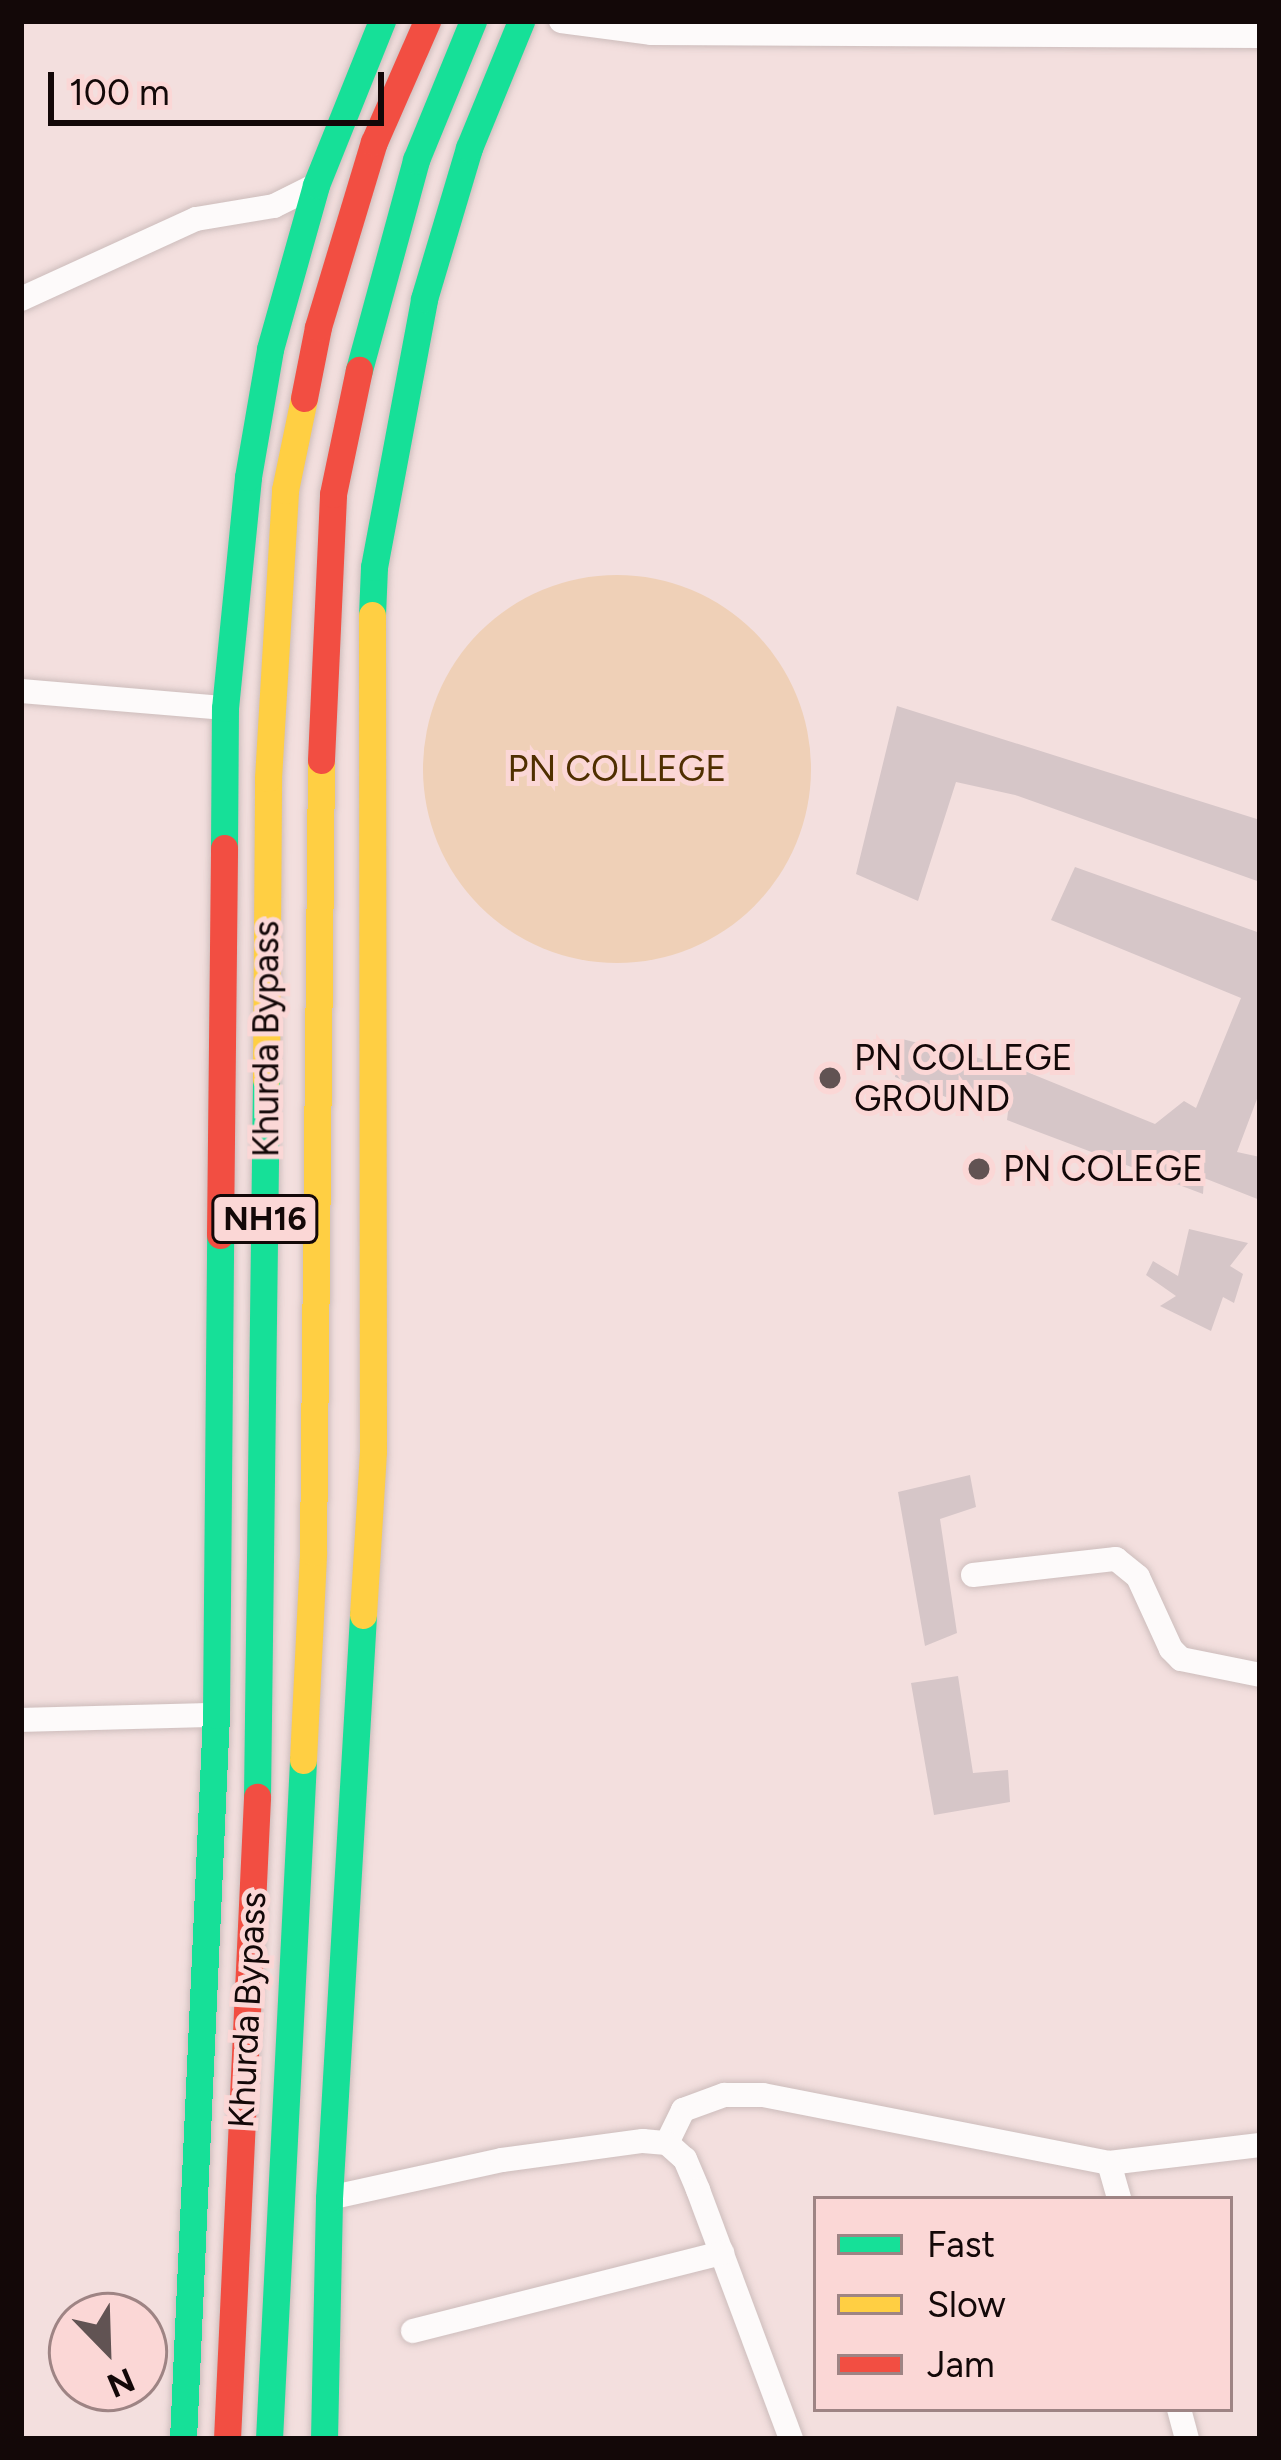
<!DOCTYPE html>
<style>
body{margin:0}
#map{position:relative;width:1281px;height:2460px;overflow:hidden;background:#f3dfde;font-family:Figtree,sans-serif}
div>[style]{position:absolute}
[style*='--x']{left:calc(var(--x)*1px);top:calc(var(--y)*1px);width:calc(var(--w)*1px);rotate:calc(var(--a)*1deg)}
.green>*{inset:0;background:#efd0b7}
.round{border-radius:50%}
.building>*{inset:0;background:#d6c6c8}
.roads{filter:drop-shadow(0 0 3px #cdbdbc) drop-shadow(0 0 3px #cdbdbc)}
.street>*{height:24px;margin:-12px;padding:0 12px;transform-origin:12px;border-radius:12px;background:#fdfafa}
.fast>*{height:27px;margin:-13.5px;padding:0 13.5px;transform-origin:13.5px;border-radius:13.5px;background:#16e098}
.slow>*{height:27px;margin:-13.5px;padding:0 13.5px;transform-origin:13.5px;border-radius:13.5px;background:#ffcf43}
.jam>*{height:27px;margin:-13.5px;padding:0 13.5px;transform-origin:13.5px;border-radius:13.5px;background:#f24e42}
.dots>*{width:33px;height:33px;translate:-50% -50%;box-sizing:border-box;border:6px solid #fbd7d6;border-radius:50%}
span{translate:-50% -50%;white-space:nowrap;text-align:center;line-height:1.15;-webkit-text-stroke:10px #fbd7d6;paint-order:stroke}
.shield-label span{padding:3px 9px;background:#fbd7d6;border:3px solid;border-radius:9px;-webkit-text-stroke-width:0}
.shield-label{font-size:33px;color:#130808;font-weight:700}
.park-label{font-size:36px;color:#4f2f00}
.street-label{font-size:36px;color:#130808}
.poi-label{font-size:36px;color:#130808}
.left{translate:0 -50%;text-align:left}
.frame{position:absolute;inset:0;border:24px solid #130808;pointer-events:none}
.legend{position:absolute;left:813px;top:2196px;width:420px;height:216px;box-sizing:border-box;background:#fbd7d6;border:3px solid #9e8484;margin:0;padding:15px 21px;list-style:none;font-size:36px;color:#130808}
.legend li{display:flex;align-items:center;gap:24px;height:60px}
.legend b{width:60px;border:3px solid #9e8484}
.north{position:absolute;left:48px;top:2292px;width:120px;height:120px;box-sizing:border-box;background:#fbd7d6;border:3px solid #9e8484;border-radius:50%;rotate:157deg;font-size:33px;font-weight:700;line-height:48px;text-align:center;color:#130808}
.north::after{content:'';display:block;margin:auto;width:42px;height:54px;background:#615353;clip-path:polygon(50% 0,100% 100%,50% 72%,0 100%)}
.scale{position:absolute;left:48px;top:72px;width:336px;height:54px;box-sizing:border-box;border:6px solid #130808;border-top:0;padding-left:15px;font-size:36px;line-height:42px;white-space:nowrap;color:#130808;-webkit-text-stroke:9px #fbd7d6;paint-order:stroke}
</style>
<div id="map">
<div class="green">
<div class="round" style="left:423px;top:575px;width:388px;height:388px"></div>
</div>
<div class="building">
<div style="clip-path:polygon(897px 706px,1260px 820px,1260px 882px,1015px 795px,956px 782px,918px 901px,856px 874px)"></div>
<div style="clip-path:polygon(1075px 867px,1260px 933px,1260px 1091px,1237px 1152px,1260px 1157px,1260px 1200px,1204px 1178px,1203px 1194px,1007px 1120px,1011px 1088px,990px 1083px,984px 1112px,895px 1077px,902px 1039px,1015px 1067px,1155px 1124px,1184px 1101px,1196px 1108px,1241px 998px,1051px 920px)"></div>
<div style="clip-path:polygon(1189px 1229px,1248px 1243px,1230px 1266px,1243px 1274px,1234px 1303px,1223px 1297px,1211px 1331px,1160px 1306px,1176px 1296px,1146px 1275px,1153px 1261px,1178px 1276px)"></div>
<div style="clip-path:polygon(970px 1475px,976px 1507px,940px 1519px,957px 1633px,925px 1646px,898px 1492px)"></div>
<div style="clip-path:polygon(958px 1676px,973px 1773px,1008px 1770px,1010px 1802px,934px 1815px,911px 1683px)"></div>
</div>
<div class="roads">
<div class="street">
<div style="--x:561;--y:21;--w:92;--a:7.5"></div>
<div style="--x:652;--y:33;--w:608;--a:0.28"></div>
<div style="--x:21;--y:299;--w:192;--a:-24.6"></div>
<div style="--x:196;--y:219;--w:79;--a:-9.5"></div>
<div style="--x:274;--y:206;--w:47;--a:-26.6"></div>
<div style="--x:21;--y:691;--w:205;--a:4.8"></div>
<div style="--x:973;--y:1575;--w:144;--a:-6.4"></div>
<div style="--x:1116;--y:1559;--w:28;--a:39"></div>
<div style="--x:1138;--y:1577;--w:79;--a:65.4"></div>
<div style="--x:1171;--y:1649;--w:14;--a:45"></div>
<div style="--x:1181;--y:1659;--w:81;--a:11.4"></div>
<div style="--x:21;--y:1720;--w:195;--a:-1.5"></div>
<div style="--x:667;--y:2143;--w:37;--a:-64"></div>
<div style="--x:683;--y:2110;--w:44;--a:-20.1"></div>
<div style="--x:724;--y:2095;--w:39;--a:0"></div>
<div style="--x:763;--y:2095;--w:353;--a:11.1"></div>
<div style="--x:1109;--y:2163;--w:152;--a:-6.8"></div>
<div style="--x:1109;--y:2163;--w:37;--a:74"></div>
<div style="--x:329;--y:2198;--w:177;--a:-12.4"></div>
<div style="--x:502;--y:2160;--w:142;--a:-7.7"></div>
<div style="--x:643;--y:2141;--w:24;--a:5"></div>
<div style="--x:667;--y:2143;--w:24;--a:42"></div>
<div style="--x:685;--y:2159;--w:34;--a:67"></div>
<div style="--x:698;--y:2190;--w:266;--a:69.5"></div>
<div style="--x:413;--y:2331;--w:319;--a:-14.2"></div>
<div style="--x:1179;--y:2409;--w:31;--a:75"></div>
</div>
<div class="fast">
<div style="--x:359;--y:370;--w:218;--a:-74.8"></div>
<div style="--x:416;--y:160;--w:150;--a:-67.7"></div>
<div style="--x:372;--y:615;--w:48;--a:-87.6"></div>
<div style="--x:374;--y:567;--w:273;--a:-79.4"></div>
<div style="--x:424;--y:299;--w:158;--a:-73.4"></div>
<div style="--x:469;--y:148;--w:137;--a:-67.7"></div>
<div style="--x:224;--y:848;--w:140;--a:-89.6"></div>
<div style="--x:225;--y:708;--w:232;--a:-84.3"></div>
<div style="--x:248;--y:477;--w:130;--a:-80.2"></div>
<div style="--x:270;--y:349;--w:170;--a:-74.3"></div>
<div style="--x:316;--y:185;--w:177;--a:-68.1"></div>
<div style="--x:257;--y:1797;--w:718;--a:-89.28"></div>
<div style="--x:183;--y:2439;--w:725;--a:-87.39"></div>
<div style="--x:216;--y:1715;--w:480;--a:-89.5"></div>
<div style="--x:269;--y:2439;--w:680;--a:-87.13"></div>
<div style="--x:324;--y:2439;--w:241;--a:-88.8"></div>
<div style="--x:329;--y:2198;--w:584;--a:-86.66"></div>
</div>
<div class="slow">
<div style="--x:266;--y:1079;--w:301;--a:-89.6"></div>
<div style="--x:268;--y:778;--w:289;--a:-86.6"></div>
<div style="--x:285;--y:490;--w:94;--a:-78.3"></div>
<div style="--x:363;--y:1615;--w:164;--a:-86.5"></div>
<div style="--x:373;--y:1451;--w:836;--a:-90.07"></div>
<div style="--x:303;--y:1760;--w:208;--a:-87.2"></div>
<div style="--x:313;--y:1552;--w:792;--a:-89.42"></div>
</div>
<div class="jam">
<div style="--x:304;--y:398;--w:72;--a:-78.8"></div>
<div style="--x:318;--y:327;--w:193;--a:-73.2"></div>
<div style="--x:374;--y:142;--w:132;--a:-66.3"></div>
<div style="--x:321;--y:760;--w:266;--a:-87.4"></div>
<div style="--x:333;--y:494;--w:127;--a:-78.2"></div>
<div style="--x:220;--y:1235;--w:387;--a:-89.4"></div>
<div style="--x:227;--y:2439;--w:643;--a:-87.32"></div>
</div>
</div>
<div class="dots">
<div style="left:830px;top:1078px;background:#615353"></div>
<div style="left:979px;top:1169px;background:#615353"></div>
</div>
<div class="shield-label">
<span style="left:265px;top:1219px">NH16</span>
</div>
<div class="park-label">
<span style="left:617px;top:769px">PN COLLEGE</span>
</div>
<div class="street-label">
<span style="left:266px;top:1039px;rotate:-90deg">Khurda Bypass</span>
<span style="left:247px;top:2010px;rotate:-87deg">Khurda Bypass</span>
</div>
<div class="poi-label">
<span class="left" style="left:854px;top:1078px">PN COLLEGE<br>GROUND</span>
<span class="left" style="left:1003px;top:1169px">PN COLEGE</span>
</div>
<div class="frame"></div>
<ul class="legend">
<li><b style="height:15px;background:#16e098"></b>Fast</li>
<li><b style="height:15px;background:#ffcf43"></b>Slow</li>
<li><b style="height:15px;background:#f24e42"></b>Jam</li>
</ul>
<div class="north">N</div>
<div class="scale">100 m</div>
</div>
